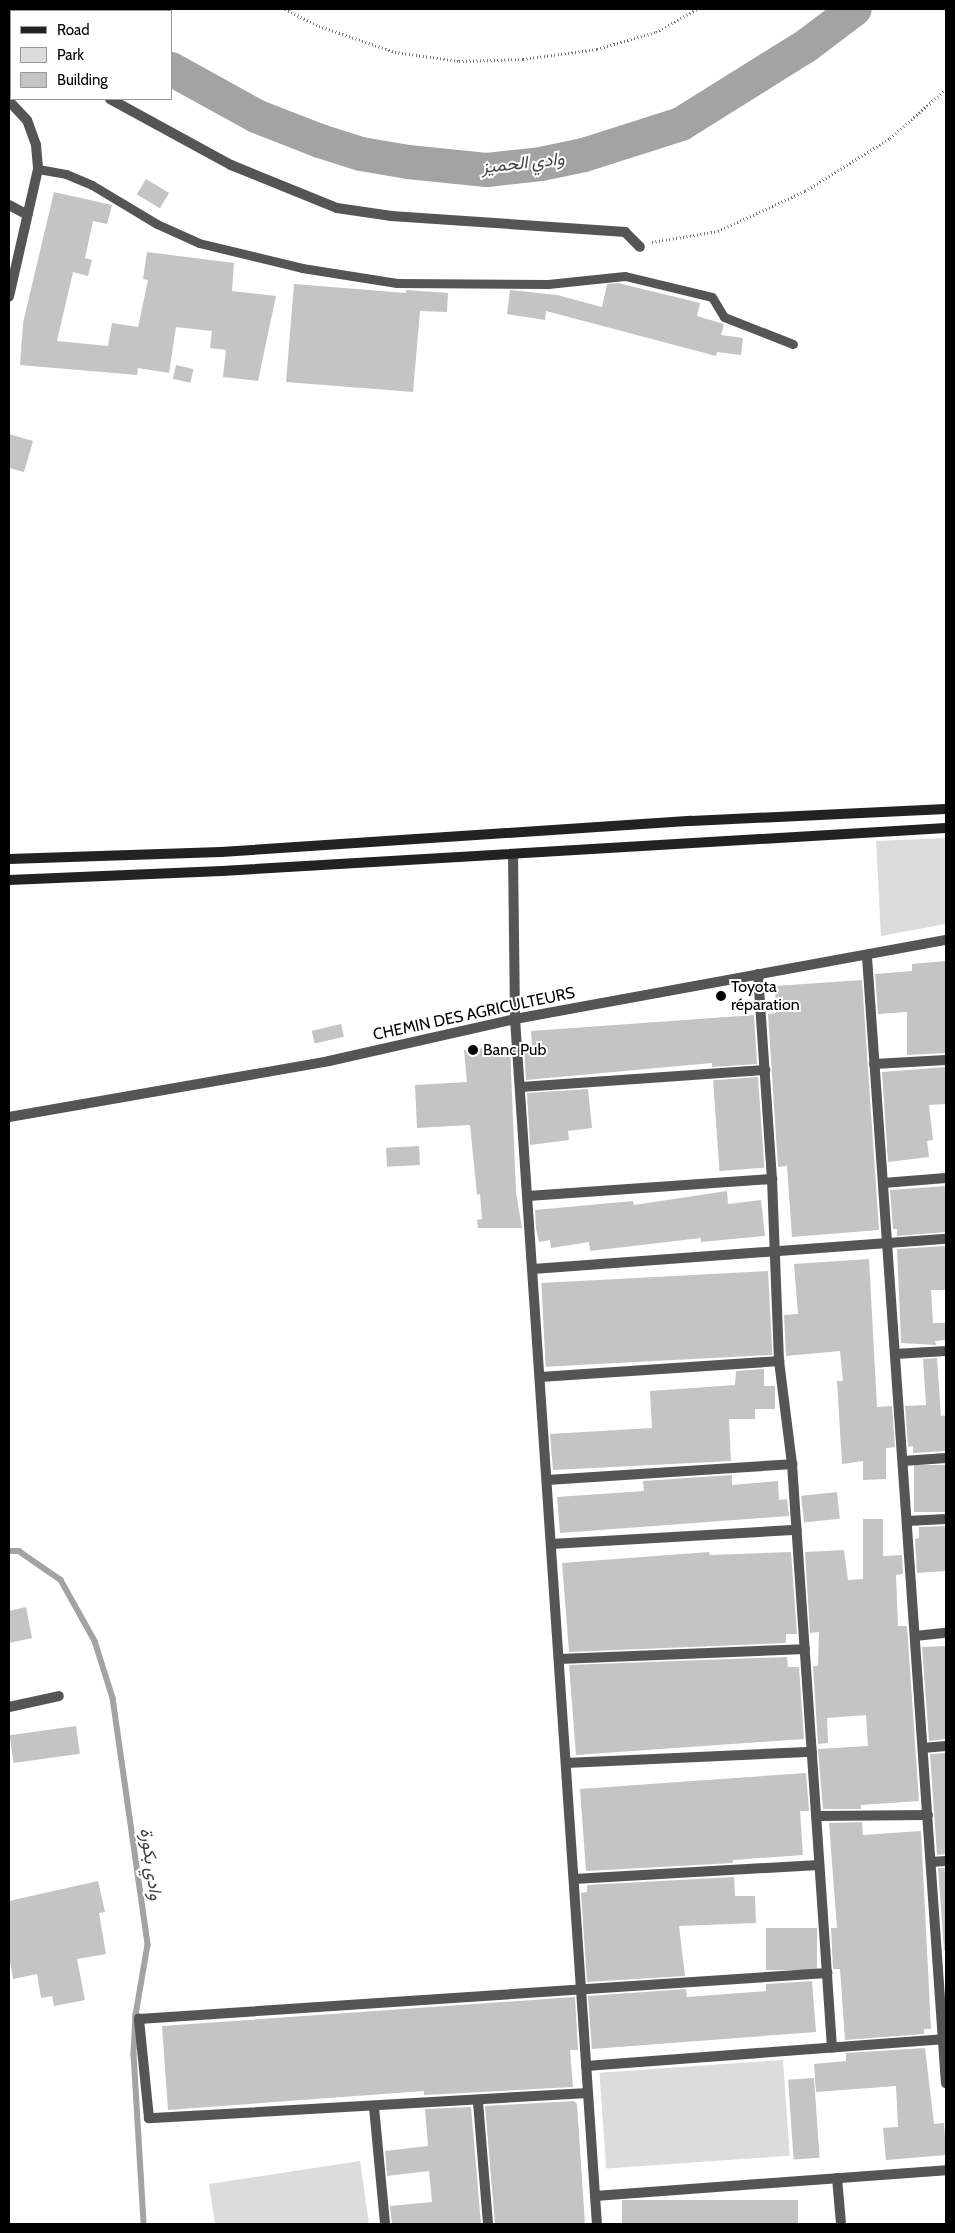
<!DOCTYPE html>
<meta charset="utf-8">
<style>
body{margin:0}
#map{position:relative;width:955px;height:2233px;overflow:hidden;background:#fff;font-family:Cabin,Vazirmatn,sans-serif}
div>[style]{position:absolute}
[style*='--x']{left:calc(var(--x)*1px);top:calc(var(--y)*1px);width:calc(var(--w)*1px);rotate:calc(var(--a)*1deg)}
.green>*{inset:0;background:#dcdcdc;transform-origin:0 0}
.stream>*{height:5.5px;margin:-2.75px;padding:0 2.75px;transform-origin:2.75px;border-radius:2.75px;background:#a3a3a3}
.river>*{height:34px;margin:-17px;padding:0 17px;transform-origin:17px;border-radius:17px;background:#a3a3a3}
.building>*{inset:0;background:#c4c4c4;transform-origin:0 0}
.path>*{height:3px;margin-top:-1.5px;transform-origin:0;background:repeating-linear-gradient(90deg,#777 0 1px,transparent 0 3.5px)}
.service>*{height:9px;margin:-4.5px;padding:0 4.5px;transform-origin:4.5px;border-radius:4.5px;background:#555}
.minor>*{height:10px;margin:-5px;padding:0 5px;transform-origin:5px;border-radius:5px;background:#555}
.secondary>*{height:10px;margin:-5px;padding:0 5px;transform-origin:5px;border-radius:5px;background:#222}
.dots>*{width:14px;height:14px;translate:-50% -50%;box-sizing:border-box;border:2px solid #fff;border-radius:50%}
span{translate:-50% -50%;white-space:nowrap;text-align:center;line-height:1.15;-webkit-text-stroke:4px #fff;paint-order:stroke}
.poi-label{font-size:16px;color:#000}
.left{translate:0 -50%;text-align:left}
.street-label{font-size:16px;color:#000}
.water-label{font-size:18px;color:#444;font-style:italic}
.frame{position:absolute;inset:0;border:10px solid #000;pointer-events:none}
.legend{position:absolute;left:10px;top:10px;width:162px;height:90px;box-sizing:border-box;background:#fff;border:1px solid #999;margin:0;padding:6px 9px;list-style:none;font-size:15px;color:#000}
.legend li{display:flex;align-items:center;gap:10px;height:25px}
.legend b{width:25px;border:1px solid #999}
</style>
<div id="map">
<div class="green">
<div style="clip-path:polygon(946px 838px,946px 924px,881px 936px,876px 841px)"></div>
<div style="left:783px;top:2060px;width:96px;height:184px;rotate:86deg"></div>
<div style="clip-path:polygon(360px 2161px,369px 2224px,215px 2224px,209px 2184px)"></div>
</div>
<div class="stream">
<div style="--x:9;--y:1551;--w:10;--a:0"></div>
<div style="--x:19;--y:1551;--w:51;--a:34.6"></div>
<div style="--x:61;--y:1580;--w:70;--a:60.9"></div>
<div style="--x:95;--y:1641;--w:60;--a:72.5"></div>
<div style="--x:113;--y:1698;--w:249;--a:81.9"></div>
<div style="--x:148;--y:1945;--w:71;--a:99.7"></div>
<div style="--x:136;--y:2015;--w:39;--a:93"></div>
<div style="--x:134;--y:2054;--w:170;--a:86.6"></div>
</div>
<div class="river">
<div style="--x:81;--y:9;--w:4;--a:34"></div>
<div style="--x:171;--y:69;--w:97;--a:28.9"></div>
<div style="--x:256;--y:116;--w:69;--a:21.3"></div>
<div style="--x:320;--y:141;--w:43;--a:17.6"></div>
<div style="--x:361;--y:154;--w:48;--a:9.7"></div>
<div style="--x:408;--y:162;--w:79;--a:5.8"></div>
<div style="--x:487;--y:170;--w:54;--a:-6.3"></div>
<div style="--x:541;--y:164;--w:44;--a:-11.8"></div>
<div style="--x:584;--y:155;--w:102;--a:-17.7"></div>
<div style="--x:681;--y:124;--w:147;--a:-32"></div>
<div style="--x:806;--y:46;--w:61;--a:-37.1"></div>
</div>
<div class="building">
<div style="left:146px;top:179px;width:27px;height:18px;rotate:31deg"></div>
<div style="clip-path:polygon(54px 192px,112px 205px,107px 224px,93px 221px,85px 258px,92px 260px,88px 276px,73px 272px,57px 341px,108px 346px,112px 323px,138px 327px,148px 280px,143px 279px,147px 252px,234px 263px,232px 291px,276px 296px,258px 381px,223px 377px,226px 350px,210px 348px,212px 331px,176px 327px,169px 373px,138px 368px,137px 375px,20px 365px,23px 323px)"></div>
<div style="clip-path:polygon(618px 283px,700px 303px,697px 316px,724px 324px,721px 335px,743px 338px,741px 355px,717px 352px,716px 356px,546px 311px,545px 320px,507px 314px,510px 290px,557px 295px,602px 307px,607px 284px)"></div>
<div style="clip-path:polygon(294px 284px,406px 293px,406px 290px,448px 293px,447px 312px,420px 311px,413px 392px,286px 382px)"></div>
<div style="left:176px;top:365px;width:18px;height:14px;rotate:13deg"></div>
<div style="clip-path:polygon(9px 434px,33px 441px,24px 472px,9px 468px)"></div>
<div style="clip-path:polygon(946px 961px,946px 1053px,907px 1055px,907px 1012px,878px 1014px,875px 974px,912px 971px,912px 964px)"></div>
<div style="clip-path:polygon(862px 980px,879px 1230px,792px 1237px,787px 1166px,778px 1167px,768px 1014px,776px 1013px,775px 986px)"></div>
<div style="clip-path:polygon(754px 1015px,757px 1064px,712px 1067px,712px 1063px,526px 1080px,524px 1045px,532px 1045px,531px 1031px)"></div>
<div style="left:341px;top:1024px;width:13px;height:30px;rotate:77deg"></div>
<div style="clip-path:polygon(510px 1046px,516px 1192px,522px 1228px,478px 1228px,477px 1220px,482px 1219px,480px 1194px,477px 1195px,470px 1125px,417px 1128px,415px 1085px,467px 1082px,464px 1050px)"></div>
<div style="clip-path:polygon(946px 1067px,946px 1104px,929px 1105px,933px 1140px,927px 1141px,929px 1157px,888px 1162px,882px 1072px)"></div>
<div style="left:758px;top:1077px;width:91px;height:45px;rotate:86deg"></div>
<div style="clip-path:polygon(588px 1089px,592px 1128px,568px 1131px,569px 1140px,530px 1145px,527px 1093px)"></div>
<div style="left:419px;top:1146px;width:19px;height:33px;rotate:87deg"></div>
<div style="clip-path:polygon(946px 1186px,946px 1232px,897px 1236px,897px 1229px,893px 1229px,890px 1190px)"></div>
<div style="clip-path:polygon(727px 1191px,728px 1204px,761px 1200px,765px 1236px,701px 1242px,701px 1238px,590px 1251px,589px 1242px,551px 1248px,550px 1240px,539px 1242px,536px 1228px,535px 1210px,633px 1201px,634px 1205px)"></div>
<div style="clip-path:polygon(946px 1246px,946px 1290px,931px 1290px,933px 1323px,946px 1323px,946px 1340px,935px 1341px,936px 1345px,901px 1343px,897px 1249px)"></div>
<div style="clip-path:polygon(869px 1259px,877px 1407px,892px 1406px,895px 1447px,886px 1448px,886px 1479px,863px 1480px,863px 1461px,842px 1464px,837px 1381px,843px 1381px,840px 1351px,786px 1356px,784px 1315px,798px 1314px,794px 1264px)"></div>
<div style="left:768px;top:1271px;width:84px;height:227px;rotate:87deg"></div>
<div style="clip-path:polygon(937px 1358px,941px 1416px,946px 1415px,946px 1451px,913px 1453px,913px 1446px,908px 1447px,905px 1406px,926px 1405px,923px 1359px)"></div>
<div style="clip-path:polygon(764px 1369px,764px 1386px,775px 1386px,775px 1409px,755px 1409px,755px 1419px,729px 1419px,731px 1461px,553px 1470px,550px 1434px,652px 1428px,650px 1391px,735px 1385px,736px 1371px)"></div>
<div style="left:946px;top:1465px;width:47px;height:32px;rotate:90deg"></div>
<div style="clip-path:polygon(732px 1475px,732px 1485px,778px 1481px,779px 1500px,787px 1499px,789px 1516px,560px 1533px,557px 1497px,644px 1491px,643px 1481px)"></div>
<div style="left:837px;top:1492px;width:27px;height:36px;rotate:84deg"></div>
<div style="clip-path:polygon(863px 1519px,883px 1519px,883px 1556px,902px 1555px,903px 1574px,896px 1575px,898px 1626px,907px 1626px,919px 1801px,861px 1805px,861px 1809px,823px 1809px,818px 1749px,868px 1746px,866px 1715px,827px 1718px,828px 1743px,818px 1744px,813px 1666px,818px 1666px,819px 1632px,810px 1633px,805px 1552px,844px 1550px,848px 1580px,863px 1579px)"></div>
<div style="clip-path:polygon(946px 1526px,946px 1571px,917px 1573px,915px 1539px,919px 1538px,919px 1527px)"></div>
<div style="clip-path:polygon(709px 1552px,710px 1555px,791px 1552px,797px 1634px,786px 1634px,786px 1643px,569px 1652px,562px 1563px)"></div>
<div style="clip-path:polygon(26px 1607px,32px 1638px,9px 1643px,9px 1611px)"></div>
<div style="clip-path:polygon(946px 1646px,946px 1739px,929px 1741px,922px 1647px)"></div>
<div style="clip-path:polygon(787px 1657px,788px 1667px,799px 1667px,804px 1739px,576px 1755px,569px 1665px)"></div>
<div style="left:76px;top:1726px;width:28px;height:67px;rotate:82deg"></div>
<div style="clip-path:polygon(946px 1753px,946px 1854px,937px 1855px,930px 1754px)"></div>
<div style="clip-path:polygon(806px 1773px,809px 1811px,800px 1811px,803px 1855px,733px 1860px,733px 1863px,586px 1871px,580px 1789px)"></div>
<div style="clip-path:polygon(862px 1822px,863px 1835px,921px 1831px,931px 2029px,924px 2029px,924px 2034px,845px 2040px,840px 1969px,833px 1969px,831px 1928px,837px 1928px,829px 1823px)"></div>
<div style="clip-path:polygon(938px 1868px,946px 1868px,946px 1950px,944px 1950px)"></div>
<div style="clip-path:polygon(734px 1877px,735px 1896px,755px 1896px,756px 1923px,679px 1926px,685px 1976px,587px 1982px,581px 1893px,587px 1892px,587px 1885px)"></div>
<div style="clip-path:polygon(98px 1881px,105px 1912px,99px 1913px,106px 1954px,77px 1959px,85px 2000px,54px 2006px,52px 1996px,41px 1998px,37px 1974px,13px 1979px,9px 1955px,9px 1901px)"></div>
<div style="left:766px;top:1928px;width:51px;height:42px"></div>
<div style="clip-path:polygon(812px 1981px,816px 2032px,592px 2049px,588px 1996px,686px 1989px,687px 1997px,766px 1991px,766px 1984px)"></div>
<div style="clip-path:polygon(575px 1997px,578px 2050px,570px 2050px,573px 2087px,424px 2095px,424px 2091px,168px 2110px,162px 2026px)"></div>
<div style="clip-path:polygon(925px 2048px,934px 2124px,944px 2123px,946px 2155px,886px 2160px,883px 2128px,898px 2127px,896px 2086px,816px 2092px,814px 2064px,846px 2061px,846px 2053px)"></div>
<div style="left:814px;top:2078px;width:80px;height:26px;rotate:86deg"></div>
<div style="clip-path:polygon(574px 2101px,577px 2104px,585px 2224px,495px 2224px,485px 2106px)"></div>
<div style="clip-path:polygon(471px 2107px,481px 2224px,392px 2224px,390px 2206px,432px 2202px,429px 2171px,387px 2176px,385px 2151px,428px 2146px,425px 2109px)"></div>
<div style="left:798px;top:2200px;width:24px;height:176px;rotate:90deg"></div>
</div>
<div class="path">
<div style="--x:285;--y:9;--w:38;--a:27"></div>
<div style="--x:319;--y:26;--w:80;--a:18.9"></div>
<div style="--x:395;--y:52;--w:65;--a:8"></div>
<div style="--x:459;--y:61;--w:64;--a:-1.8"></div>
<div style="--x:523;--y:59;--w:75;--a:-7.7"></div>
<div style="--x:597;--y:49;--w:61;--a:-16.1"></div>
<div style="--x:656;--y:32;--w:47;--a:-29.3"></div>
<div style="--x:652;--y:242;--w:67;--a:-9.5"></div>
<div style="--x:718;--y:231;--w:96;--a:-24.7"></div>
<div style="--x:805;--y:191;--w:100;--a:-31.9"></div>
<div style="--x:890;--y:138;--w:74;--a:-41.2"></div>
</div>
<div class="service">
<div style="--x:38;--y:169;--w:28;--a:10"></div>
<div style="--x:66;--y:174;--w:28;--a:23"></div>
<div style="--x:92;--y:185;--w:76;--a:31"></div>
<div style="--x:157;--y:224;--w:46;--a:24.3"></div>
<div style="--x:199;--y:243;--w:106;--a:13.6"></div>
<div style="--x:302;--y:268;--w:96;--a:9"></div>
<div style="--x:397;--y:283;--w:151;--a:0.4"></div>
<div style="--x:548;--y:284;--w:77;--a:-5.9"></div>
<div style="--x:625;--y:276;--w:89;--a:13.6"></div>
<div style="--x:712;--y:297;--w:23;--a:59"></div>
<div style="--x:724;--y:317;--w:74;--a:21.4"></div>
</div>
<div class="minor">
<div style="--x:9;--y:43;--w:3;--a:45"></div>
<div style="--x:110;--y:99;--w:138;--a:28.6"></div>
<div style="--x:231;--y:165;--w:114;--a:22.1"></div>
<div style="--x:337;--y:208;--w:55;--a:8.4"></div>
<div style="--x:391;--y:216;--w:235;--a:3.9"></div>
<div style="--x:625;--y:232;--w:21;--a:45"></div>
<div style="--x:9;--y:101;--w:26;--a:47"></div>
<div style="--x:27;--y:120;--w:27;--a:70"></div>
<div style="--x:36;--y:145;--w:24;--a:85"></div>
<div style="--x:38;--y:169;--w:131;--a:102.8"></div>
<div style="--x:9;--y:205;--w:21;--a:28"></div>
<div style="--x:513;--y:854;--w:165;--a:89.3"></div>
<div style="--x:515;--y:1019;--w:1208;--a:86.11"></div>
<div style="--x:867;--y:957;--w:1129;--a:85.99"></div>
<div style="--x:758;--y:974;--w:205;--a:86.1"></div>
<div style="--x:772;--y:1179;--w:182;--a:87.8"></div>
<div style="--x:779;--y:1361;--w:104;--a:82.8"></div>
<div style="--x:792;--y:1464;--w:585;--a:86.08"></div>
<div style="--x:874;--y:1064;--w:72;--a:-3.2"></div>
<div style="--x:521;--y:1087;--w:245;--a:-4"></div>
<div style="--x:9;--y:1117;--w:325;--a:-9.9"></div>
<div style="--x:329;--y:1061;--w:191;--a:-12.7"></div>
<div style="--x:515;--y:1019;--w:438;--a:-10.4"></div>
<div style="--x:883;--y:1183;--w:63;--a:-4.5"></div>
<div style="--x:528;--y:1196;--w:245;--a:-4"></div>
<div style="--x:533;--y:1269;--w:414;--a:-4.2"></div>
<div style="--x:895;--y:1354;--w:51;--a:-3.4"></div>
<div style="--x:540;--y:1377;--w:240;--a:-3.8"></div>
<div style="--x:903;--y:1461;--w:43;--a:-4"></div>
<div style="--x:547;--y:1480;--w:246;--a:-3.7"></div>
<div style="--x:907;--y:1521;--w:39;--a:-3"></div>
<div style="--x:551;--y:1544;--w:246;--a:-3.3"></div>
<div style="--x:915;--y:1636;--w:31;--a:-6"></div>
<div style="--x:559;--y:1659;--w:246;--a:-2.3"></div>
<div style="--x:9;--y:1707;--w:51;--a:-12.4"></div>
<div style="--x:923;--y:1748;--w:23;--a:-5"></div>
<div style="--x:566;--y:1763;--w:246;--a:-2.6"></div>
<div style="--x:816;--y:1816;--w:112;--a:-0.5"></div>
<div style="--x:931;--y:1862;--w:15;--a:-4"></div>
<div style="--x:574;--y:1879;--w:245;--a:-3.3"></div>
<div style="--x:586;--y:2066;--w:361;--a:-4.3"></div>
<div style="--x:588;--y:2093;--w:440;--a:176.7"></div>
<div style="--x:149;--y:2118;--w:100;--a:-95.8"></div>
<div style="--x:139;--y:2019;--w:690;--a:-3.83"></div>
<div style="--x:478;--y:2102;--w:122;--a:85.3"></div>
<div style="--x:374;--y:2107;--w:118;--a:84.6"></div>
<div style="--x:837;--y:2178;--w:46;--a:85"></div>
<div style="--x:595;--y:2196;--w:352;--a:-4.2"></div>
</div>
<div class="secondary">
<div style="--x:9;--y:859;--w:212;--a:-1.9"></div>
<div style="--x:221;--y:852;--w:471;--a:-3.8"></div>
<div style="--x:691;--y:821;--w:255;--a:-2.7"></div>
<div style="--x:9;--y:880;--w:213;--a:-2.4"></div>
<div style="--x:222;--y:871;--w:725;--a:-3.4"></div>
</div>
<div class="dots">
<div style="left:721px;top:996px;background:#000"></div>
<div style="left:473px;top:1050px;background:#000"></div>
</div>
<div class="poi-label">
<span class="left" style="left:731px;top:996px">Toyota<br>réparation</span>
<span class="left" style="left:483px;top:1050px">Banc Pub</span>
</div>
<div class="street-label">
<span style="left:474px;top:1014px;rotate:-12deg">CHEMIN DES AGRICULTEURS</span>
</div>
<div class="water-label">
<span style="left:523px;top:163px;rotate:-6deg">وادي الحميز</span>
<span style="left:151px;top:1864px;rotate:82deg">وادي بكورة</span>
</div>
<div class="frame"></div>
<ul class="legend">
<li><b style="height:6px;background:#222"></b>Road</li>
<li><b style="height:14px;background:#dcdcdc"></b>Park</li>
<li><b style="height:14px;background:#c4c4c4"></b>Building</li>
</ul>
</div>
